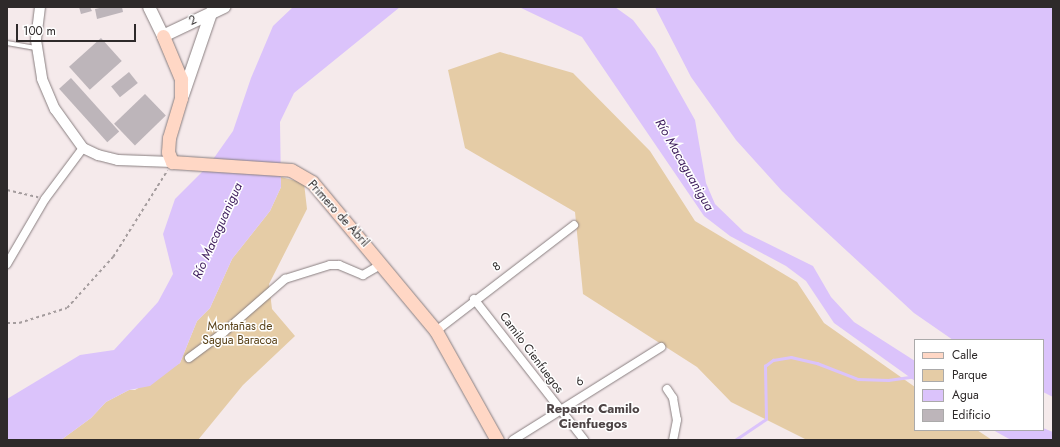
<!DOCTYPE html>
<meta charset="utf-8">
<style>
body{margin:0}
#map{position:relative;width:1060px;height:447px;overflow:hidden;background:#f5eaeb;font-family:Jost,sans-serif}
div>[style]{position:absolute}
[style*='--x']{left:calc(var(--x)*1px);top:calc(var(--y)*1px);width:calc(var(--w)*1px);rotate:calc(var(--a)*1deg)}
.green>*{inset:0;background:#e5cca6}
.water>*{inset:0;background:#dbc3fb}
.stream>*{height:2.5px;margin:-1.25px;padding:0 1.25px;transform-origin:1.25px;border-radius:1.25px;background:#dbc3fb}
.building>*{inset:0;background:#bdb5ba;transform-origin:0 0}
.path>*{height:1.5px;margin-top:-0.75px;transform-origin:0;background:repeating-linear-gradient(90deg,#a59d9e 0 3px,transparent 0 6px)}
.roads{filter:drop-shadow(0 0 1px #897f80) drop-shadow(0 0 1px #897f80)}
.service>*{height:4px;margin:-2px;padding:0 2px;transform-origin:2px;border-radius:2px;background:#fff}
.minor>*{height:8px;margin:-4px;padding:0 4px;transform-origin:4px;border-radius:4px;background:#fff}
.tertiary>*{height:10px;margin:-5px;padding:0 5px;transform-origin:5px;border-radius:5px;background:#fff}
.secondary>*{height:12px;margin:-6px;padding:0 6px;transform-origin:6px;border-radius:6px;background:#fff}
.primary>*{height:13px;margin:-6.5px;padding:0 6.5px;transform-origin:6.5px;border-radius:6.5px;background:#ffd7c5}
span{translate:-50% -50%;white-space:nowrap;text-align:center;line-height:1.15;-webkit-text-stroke:3px #fff;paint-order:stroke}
.street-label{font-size:12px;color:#2e2a2a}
.park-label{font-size:12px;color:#594117}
.water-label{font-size:13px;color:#3d1c5c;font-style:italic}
.neighbourhood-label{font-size:13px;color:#4d4445;font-weight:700}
.frame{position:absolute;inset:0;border:8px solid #2e2a2a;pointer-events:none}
.legend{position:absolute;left:914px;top:339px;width:130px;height:92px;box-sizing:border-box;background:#fff;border:1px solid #abaaaa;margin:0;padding:5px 7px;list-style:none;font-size:12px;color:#2e2a2a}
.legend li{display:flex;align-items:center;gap:8px;height:20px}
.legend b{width:20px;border:1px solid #abaaaa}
.scale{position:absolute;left:16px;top:24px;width:120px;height:18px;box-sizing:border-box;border:2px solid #2e2a2a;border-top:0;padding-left:5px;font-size:12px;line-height:14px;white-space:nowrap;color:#2e2a2a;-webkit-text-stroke:3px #fff;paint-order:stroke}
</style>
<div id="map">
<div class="green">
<div style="clip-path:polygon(500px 52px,573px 73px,650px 151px,695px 221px,797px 282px,824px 323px,915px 387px,915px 430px,977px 430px,992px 440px,807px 440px,731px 402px,697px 367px,583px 294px,575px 212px,465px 148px,448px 70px)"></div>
<div style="clip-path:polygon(281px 177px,304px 183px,307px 209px,269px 284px,272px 309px,295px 336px,243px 385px,198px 440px,61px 440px,91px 418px,106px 402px,129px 390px,135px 390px,180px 363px,197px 321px,210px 308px,232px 259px,270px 211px,281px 187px)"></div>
</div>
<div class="water">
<div style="clip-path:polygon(293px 7px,400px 7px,294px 93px,280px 122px,281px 187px,270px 211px,232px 259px,210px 308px,197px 321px,180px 363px,150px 386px,129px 390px,106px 402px,91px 418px,61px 440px,7px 440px,7px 399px,80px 355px,114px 350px,158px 302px,173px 274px,163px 234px,175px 199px,209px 165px,233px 131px,251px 78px,273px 26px)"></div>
<div style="clip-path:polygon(519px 7px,615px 7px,633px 20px,655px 49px,695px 120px,706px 183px,715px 204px,744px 232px,813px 266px,831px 297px,854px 322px,915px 361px,915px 381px,834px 323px,806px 281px,786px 266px,730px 236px,704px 216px,582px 37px)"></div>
<div style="clip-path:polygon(655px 7px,1053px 7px,1053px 397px,1043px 392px,1043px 340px,953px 340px,914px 313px,782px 191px,736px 140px,691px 77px)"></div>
<div style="clip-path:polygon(1043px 428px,1053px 432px,1053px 440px,1011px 440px,993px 430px,1043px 430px)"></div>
</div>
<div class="stream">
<div style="--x:735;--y:440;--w:37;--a:-34"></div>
<div style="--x:766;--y:419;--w:53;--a:-91.1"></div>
<div style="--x:765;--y:366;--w:10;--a:-37"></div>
<div style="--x:773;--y:360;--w:18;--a:-9"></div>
<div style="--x:791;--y:357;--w:27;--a:13"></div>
<div style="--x:817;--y:363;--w:44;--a:21.3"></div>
<div style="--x:858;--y:379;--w:30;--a:2"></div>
<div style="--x:888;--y:380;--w:27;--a:-8"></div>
</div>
<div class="building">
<div style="clip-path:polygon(79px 7px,90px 7px,92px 11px,81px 14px)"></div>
<div style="clip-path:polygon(104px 7px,122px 7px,123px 12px,97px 19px,95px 9px)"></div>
<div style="left:101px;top:38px;width:31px;height:43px;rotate:48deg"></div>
<div style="left:129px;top:72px;width:14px;height:23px;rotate:51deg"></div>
<div style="left:71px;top:78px;width:72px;height:16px;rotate:48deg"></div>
<div style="left:145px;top:94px;width:30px;height:43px;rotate:46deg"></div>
</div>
<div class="path">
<div style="--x:7;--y:190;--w:32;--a:13"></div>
<div style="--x:7;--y:323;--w:12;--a:0"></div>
<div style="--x:19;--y:323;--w:50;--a:-17.4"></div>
<div style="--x:67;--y:308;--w:69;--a:-48"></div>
<div style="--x:113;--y:257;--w:102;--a:-57.9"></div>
</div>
<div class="roads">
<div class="service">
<div style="--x:7;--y:43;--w:29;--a:10"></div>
</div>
<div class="minor">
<div style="--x:7;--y:264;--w:75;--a:-59.7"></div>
<div style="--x:45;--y:199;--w:64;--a:-53.3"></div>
<div style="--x:474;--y:299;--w:179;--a:52"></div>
<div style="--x:436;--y:331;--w:174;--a:-37.5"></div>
<div style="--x:189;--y:358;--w:44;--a:-36.6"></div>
<div style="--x:224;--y:332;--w:81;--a:-41"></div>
<div style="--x:285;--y:279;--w:47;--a:-17.3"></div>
<div style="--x:330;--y:265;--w:9;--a:0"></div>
<div style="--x:339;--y:265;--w:26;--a:23"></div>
<div style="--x:363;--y:275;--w:22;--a:-30"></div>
<div style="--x:667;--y:389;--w:11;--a:56"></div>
<div style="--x:673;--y:398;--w:22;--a:80"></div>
<div style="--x:677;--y:420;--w:20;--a:101"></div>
<div style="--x:513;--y:440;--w:175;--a:-32.1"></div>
</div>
<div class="tertiary">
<div style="--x:40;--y:7;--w:33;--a:97"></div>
<div style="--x:36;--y:40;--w:39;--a:81"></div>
<div style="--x:42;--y:79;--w:33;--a:67"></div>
<div style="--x:55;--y:109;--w:48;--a:54.3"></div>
<div style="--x:83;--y:148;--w:17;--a:25"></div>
<div style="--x:98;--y:155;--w:21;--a:14"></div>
<div style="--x:118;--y:160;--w:54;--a:2.1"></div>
</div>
<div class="secondary">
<div style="--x:149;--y:7;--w:32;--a:64"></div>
<div style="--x:163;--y:36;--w:68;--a:-25.4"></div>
<div style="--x:183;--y:95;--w:87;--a:-71.1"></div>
</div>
<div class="primary">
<div style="--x:163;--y:36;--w:47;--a:67.3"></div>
<div style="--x:181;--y:79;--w:19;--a:90"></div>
<div style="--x:181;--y:98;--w:42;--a:106.7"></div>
<div style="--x:169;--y:138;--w:14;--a:94"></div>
<div style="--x:168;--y:152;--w:11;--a:68"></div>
<div style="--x:172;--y:162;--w:119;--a:3.8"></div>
<div style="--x:291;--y:170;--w:24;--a:30"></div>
<div style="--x:312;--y:182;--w:194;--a:50.2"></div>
<div style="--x:436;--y:331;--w:125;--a:60.8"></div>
</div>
</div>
<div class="street-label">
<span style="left:193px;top:21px;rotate:-25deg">2</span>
<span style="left:338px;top:214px;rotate:48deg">Primero de Abril</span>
<span style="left:497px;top:267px;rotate:-37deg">8</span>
<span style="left:531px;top:353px;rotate:53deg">Camilo Cienfuegos</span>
<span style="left:580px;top:382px;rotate:-30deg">6</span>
</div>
<div class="park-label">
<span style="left:240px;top:334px">Montañas de<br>Sagua Baracoa</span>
</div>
<div class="water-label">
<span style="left:684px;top:165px;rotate:60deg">Río Macaguanigua</span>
<span style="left:218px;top:231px;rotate:-66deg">Río Macaguanigua</span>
</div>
<div class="neighbourhood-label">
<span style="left:593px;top:417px">Reparto Camilo<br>Cienfuegos</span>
</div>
<div class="frame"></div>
<ul class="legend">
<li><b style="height:5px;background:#ffd7c5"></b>Calle</li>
<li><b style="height:11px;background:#e5cca6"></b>Parque</li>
<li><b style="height:11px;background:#dbc3fb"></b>Agua</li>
<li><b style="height:11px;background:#bdb5ba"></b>Edificio</li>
</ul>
<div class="scale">100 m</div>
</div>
